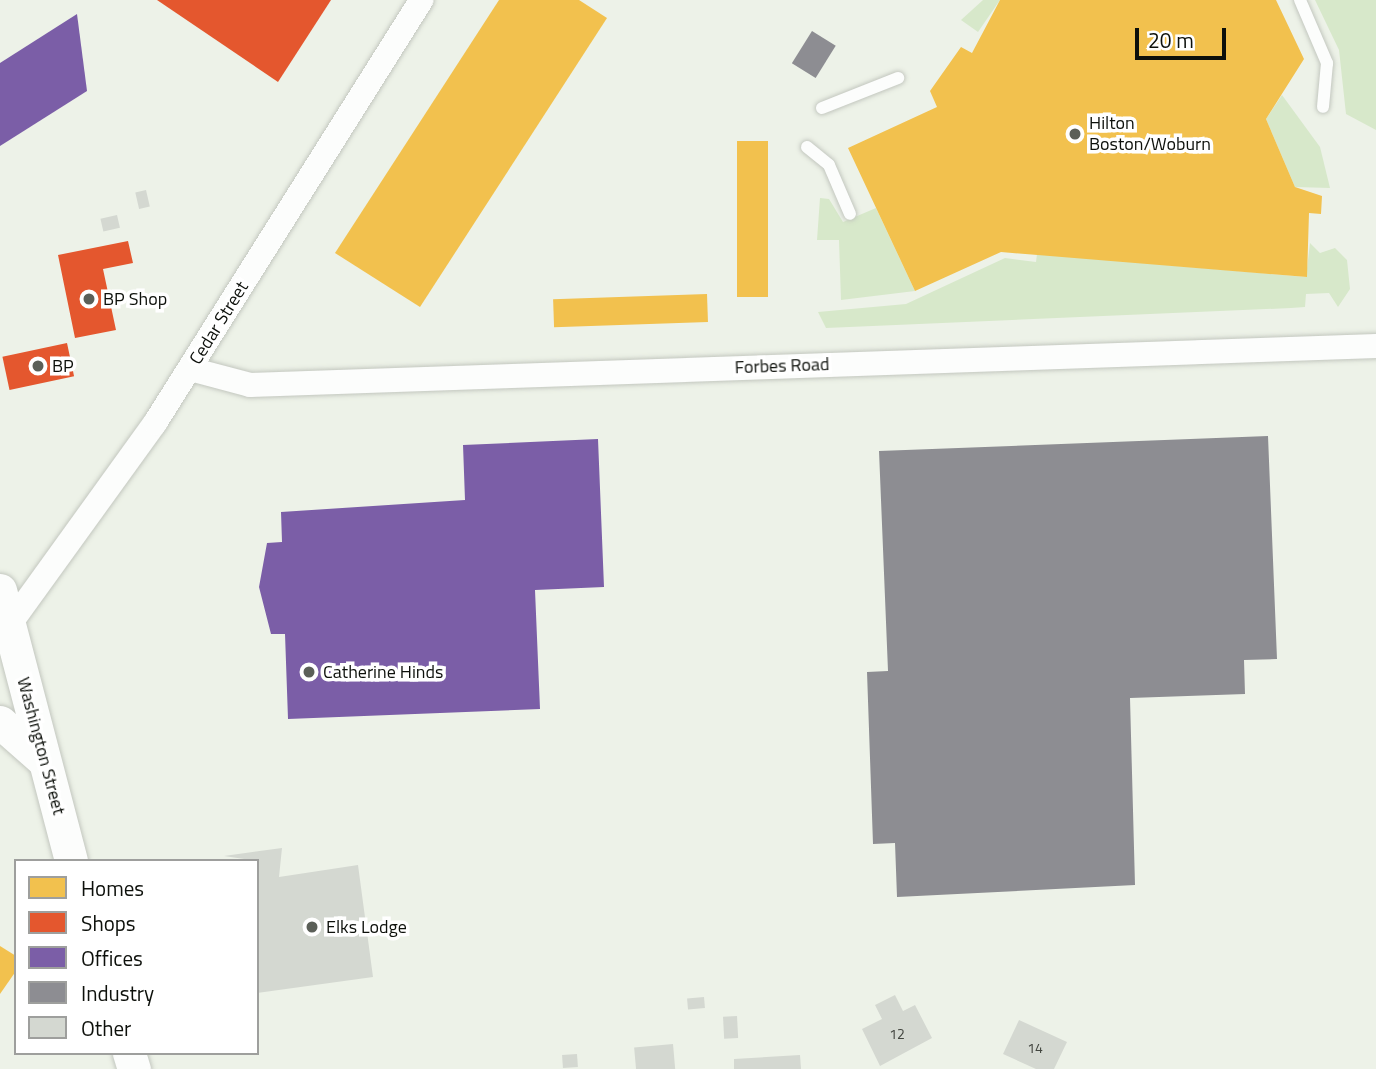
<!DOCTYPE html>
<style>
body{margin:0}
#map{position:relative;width:1376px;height:1069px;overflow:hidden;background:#edf2e8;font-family:"Titillium Web",sans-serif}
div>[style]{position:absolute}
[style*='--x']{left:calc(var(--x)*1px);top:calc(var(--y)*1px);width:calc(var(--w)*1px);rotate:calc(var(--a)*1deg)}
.green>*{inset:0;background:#d7e8ca}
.homes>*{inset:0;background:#f2c14e;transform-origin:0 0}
.shops>*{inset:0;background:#e4572e;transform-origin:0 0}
.offices>*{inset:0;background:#7b5ea7}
.industry>*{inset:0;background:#8d8d92;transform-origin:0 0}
.building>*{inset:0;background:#d4d8d1;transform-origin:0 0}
.roads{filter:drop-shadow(0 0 2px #c3c7bf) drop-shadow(0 0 2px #c3c7bf)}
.lane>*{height:12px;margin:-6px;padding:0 6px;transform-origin:6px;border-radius:6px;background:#fcfdfc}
.street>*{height:24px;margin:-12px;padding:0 12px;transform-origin:12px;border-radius:12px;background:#fcfdfc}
.secondary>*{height:33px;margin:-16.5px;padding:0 16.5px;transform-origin:16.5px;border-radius:16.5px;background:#fcfdfc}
.dots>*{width:19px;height:19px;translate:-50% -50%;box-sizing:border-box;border:4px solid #fff;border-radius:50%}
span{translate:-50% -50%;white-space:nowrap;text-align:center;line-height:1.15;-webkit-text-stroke:7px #fff;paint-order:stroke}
.number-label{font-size:14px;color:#41443e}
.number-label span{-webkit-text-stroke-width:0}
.poi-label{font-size:18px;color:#0d100b}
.left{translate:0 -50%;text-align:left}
.street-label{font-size:18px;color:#0d100b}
.legend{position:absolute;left:14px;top:859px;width:245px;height:196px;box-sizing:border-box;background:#fff;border:2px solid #9e9f9d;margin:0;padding:9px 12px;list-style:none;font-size:21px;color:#0d100b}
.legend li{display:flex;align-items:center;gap:14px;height:35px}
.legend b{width:35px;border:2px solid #9e9f9d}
.scale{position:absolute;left:1135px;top:28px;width:91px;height:32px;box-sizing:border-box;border:4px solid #0d100b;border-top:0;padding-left:9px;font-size:21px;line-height:24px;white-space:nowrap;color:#0d100b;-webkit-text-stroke:5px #fff;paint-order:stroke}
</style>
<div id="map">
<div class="green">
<div style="clip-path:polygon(983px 0,1000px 0,978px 32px,961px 20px)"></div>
<div style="clip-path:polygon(1315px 0,1376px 0,1376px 130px,1346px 114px,1339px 50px)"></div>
<div style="clip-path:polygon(1282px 95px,1320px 147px,1330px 188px,1295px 187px,1266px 119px)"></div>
<div style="clip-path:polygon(820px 198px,829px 199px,843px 222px,876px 208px,915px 291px,841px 300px,839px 240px,817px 240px)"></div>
<div style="clip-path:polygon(1310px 243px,1320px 253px,1335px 248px,1347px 260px,1350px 289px,1338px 307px,1329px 293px,1306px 294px,1305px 307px,1291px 308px,826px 328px,818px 312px,906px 304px,1005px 258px,1036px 262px,1037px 254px,1306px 277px)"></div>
</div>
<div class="homes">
<div style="clip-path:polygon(499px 0,579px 0,607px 18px,420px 307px,335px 253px)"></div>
<div style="clip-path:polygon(1000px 0,1276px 0,1304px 59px,1266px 119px,1295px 187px,1322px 196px,1321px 214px,1309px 213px,1307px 277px,1001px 252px,915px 291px,848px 148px,937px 107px,930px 91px,961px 47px,972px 53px)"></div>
<div style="left:737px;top:141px;width:31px;height:156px"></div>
<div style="left:707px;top:294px;width:28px;height:154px;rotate:88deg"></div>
<div style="clip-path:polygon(0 946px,16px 956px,16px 971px,0 994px)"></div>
</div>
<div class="shops">
<div style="clip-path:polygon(157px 0,331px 0,278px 82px)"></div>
<div style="clip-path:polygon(128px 241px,133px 263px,103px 269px,116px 330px,75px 338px,58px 255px)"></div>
<div style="left:67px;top:343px;width:34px;height:66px;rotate:78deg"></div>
</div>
<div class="offices">
<div style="clip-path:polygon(77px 14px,87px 91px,0 146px,0 63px)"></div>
<div style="clip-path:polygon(598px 439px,604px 587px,535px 590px,540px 709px,288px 719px,285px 634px,271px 634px,259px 587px,267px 543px,282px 542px,281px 512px,465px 500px,463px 445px)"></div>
</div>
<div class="industry">
<div style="left:812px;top:31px;width:28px;height:38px;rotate:32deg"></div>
<div style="clip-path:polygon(1268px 436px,1277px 659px,1244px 660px,1245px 694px,1130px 698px,1135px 885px,897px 897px,895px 843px,873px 844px,867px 672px,888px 671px,879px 451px)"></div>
</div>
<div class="building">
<div style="left:146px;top:190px;width:17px;height:11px;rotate:77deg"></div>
<div style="left:117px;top:215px;width:13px;height:17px;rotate:77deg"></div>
<div style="clip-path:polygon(282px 848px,279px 877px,358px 865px,373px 977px,257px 993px,257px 861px,224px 856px)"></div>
<div style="clip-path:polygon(895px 995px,903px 1011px,915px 1005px,932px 1038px,880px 1066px,862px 1029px,882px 1019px,875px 1005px)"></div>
<div style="left:704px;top:997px;width:11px;height:17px;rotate:85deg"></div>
<div style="left:737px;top:1016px;width:22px;height:14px;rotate:87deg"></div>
<div style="clip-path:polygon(1019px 1020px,1067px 1042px,1054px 1069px,1036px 1069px,1003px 1054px)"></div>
<div style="left:673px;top:1044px;width:25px;height:39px;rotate:85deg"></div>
<div style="left:577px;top:1054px;width:13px;height:15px;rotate:86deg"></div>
<div style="clip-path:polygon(800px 1055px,801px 1069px,734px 1069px,734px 1059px)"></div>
</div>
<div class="roads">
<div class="lane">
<div style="--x:1300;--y:0;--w:69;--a:66.8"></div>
<div style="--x:1327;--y:63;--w:44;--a:95.2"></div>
<div style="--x:822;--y:108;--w:82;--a:-21.5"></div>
<div style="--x:807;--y:147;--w:28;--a:39"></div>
<div style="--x:829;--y:165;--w:53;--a:66.8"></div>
</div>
<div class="street">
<div style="--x:190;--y:369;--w:62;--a:14.9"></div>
<div style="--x:250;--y:385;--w:1127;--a:-1.98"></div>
<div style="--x:10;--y:624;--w:248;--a:-54.2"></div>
<div style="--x:155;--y:423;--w:500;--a:-57.8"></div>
</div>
<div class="secondary">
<div style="--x:0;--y:590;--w:280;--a:75.3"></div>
<div style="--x:0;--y:722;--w:56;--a:41.4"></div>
<div style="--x:129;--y:1053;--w:17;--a:73"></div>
</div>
</div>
<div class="dots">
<div style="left:1075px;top:134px;background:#5b5f58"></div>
<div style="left:89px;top:299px;background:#5b5f58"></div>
<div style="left:38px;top:366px;background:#5b5f58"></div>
<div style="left:309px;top:672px;background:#5b5f58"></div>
<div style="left:312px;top:927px;background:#5b5f58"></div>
</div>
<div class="number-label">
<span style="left:897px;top:1034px">12</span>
<span style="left:1035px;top:1048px">14</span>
</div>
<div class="poi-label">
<span class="left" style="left:1089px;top:134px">Hilton<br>Boston/Woburn</span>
<span class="left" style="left:103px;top:299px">BP Shop</span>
<span class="left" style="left:52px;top:366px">BP</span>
<span class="left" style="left:323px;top:672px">Catherine Hinds</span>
<span class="left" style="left:326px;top:927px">Elks Lodge</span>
</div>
<div class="street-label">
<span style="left:219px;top:323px;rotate:-58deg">Cedar Street</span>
<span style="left:782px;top:366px;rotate:-2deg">Forbes Road</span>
<span style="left:41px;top:746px;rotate:75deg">Washington Street</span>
</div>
<ul class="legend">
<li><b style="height:19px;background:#f2c14e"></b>Homes</li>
<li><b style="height:19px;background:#e4572e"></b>Shops</li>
<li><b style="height:19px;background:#7b5ea7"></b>Offices</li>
<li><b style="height:19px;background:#8d8d92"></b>Industry</li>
<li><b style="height:19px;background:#d4d8d1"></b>Other</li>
</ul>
<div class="scale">20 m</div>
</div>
